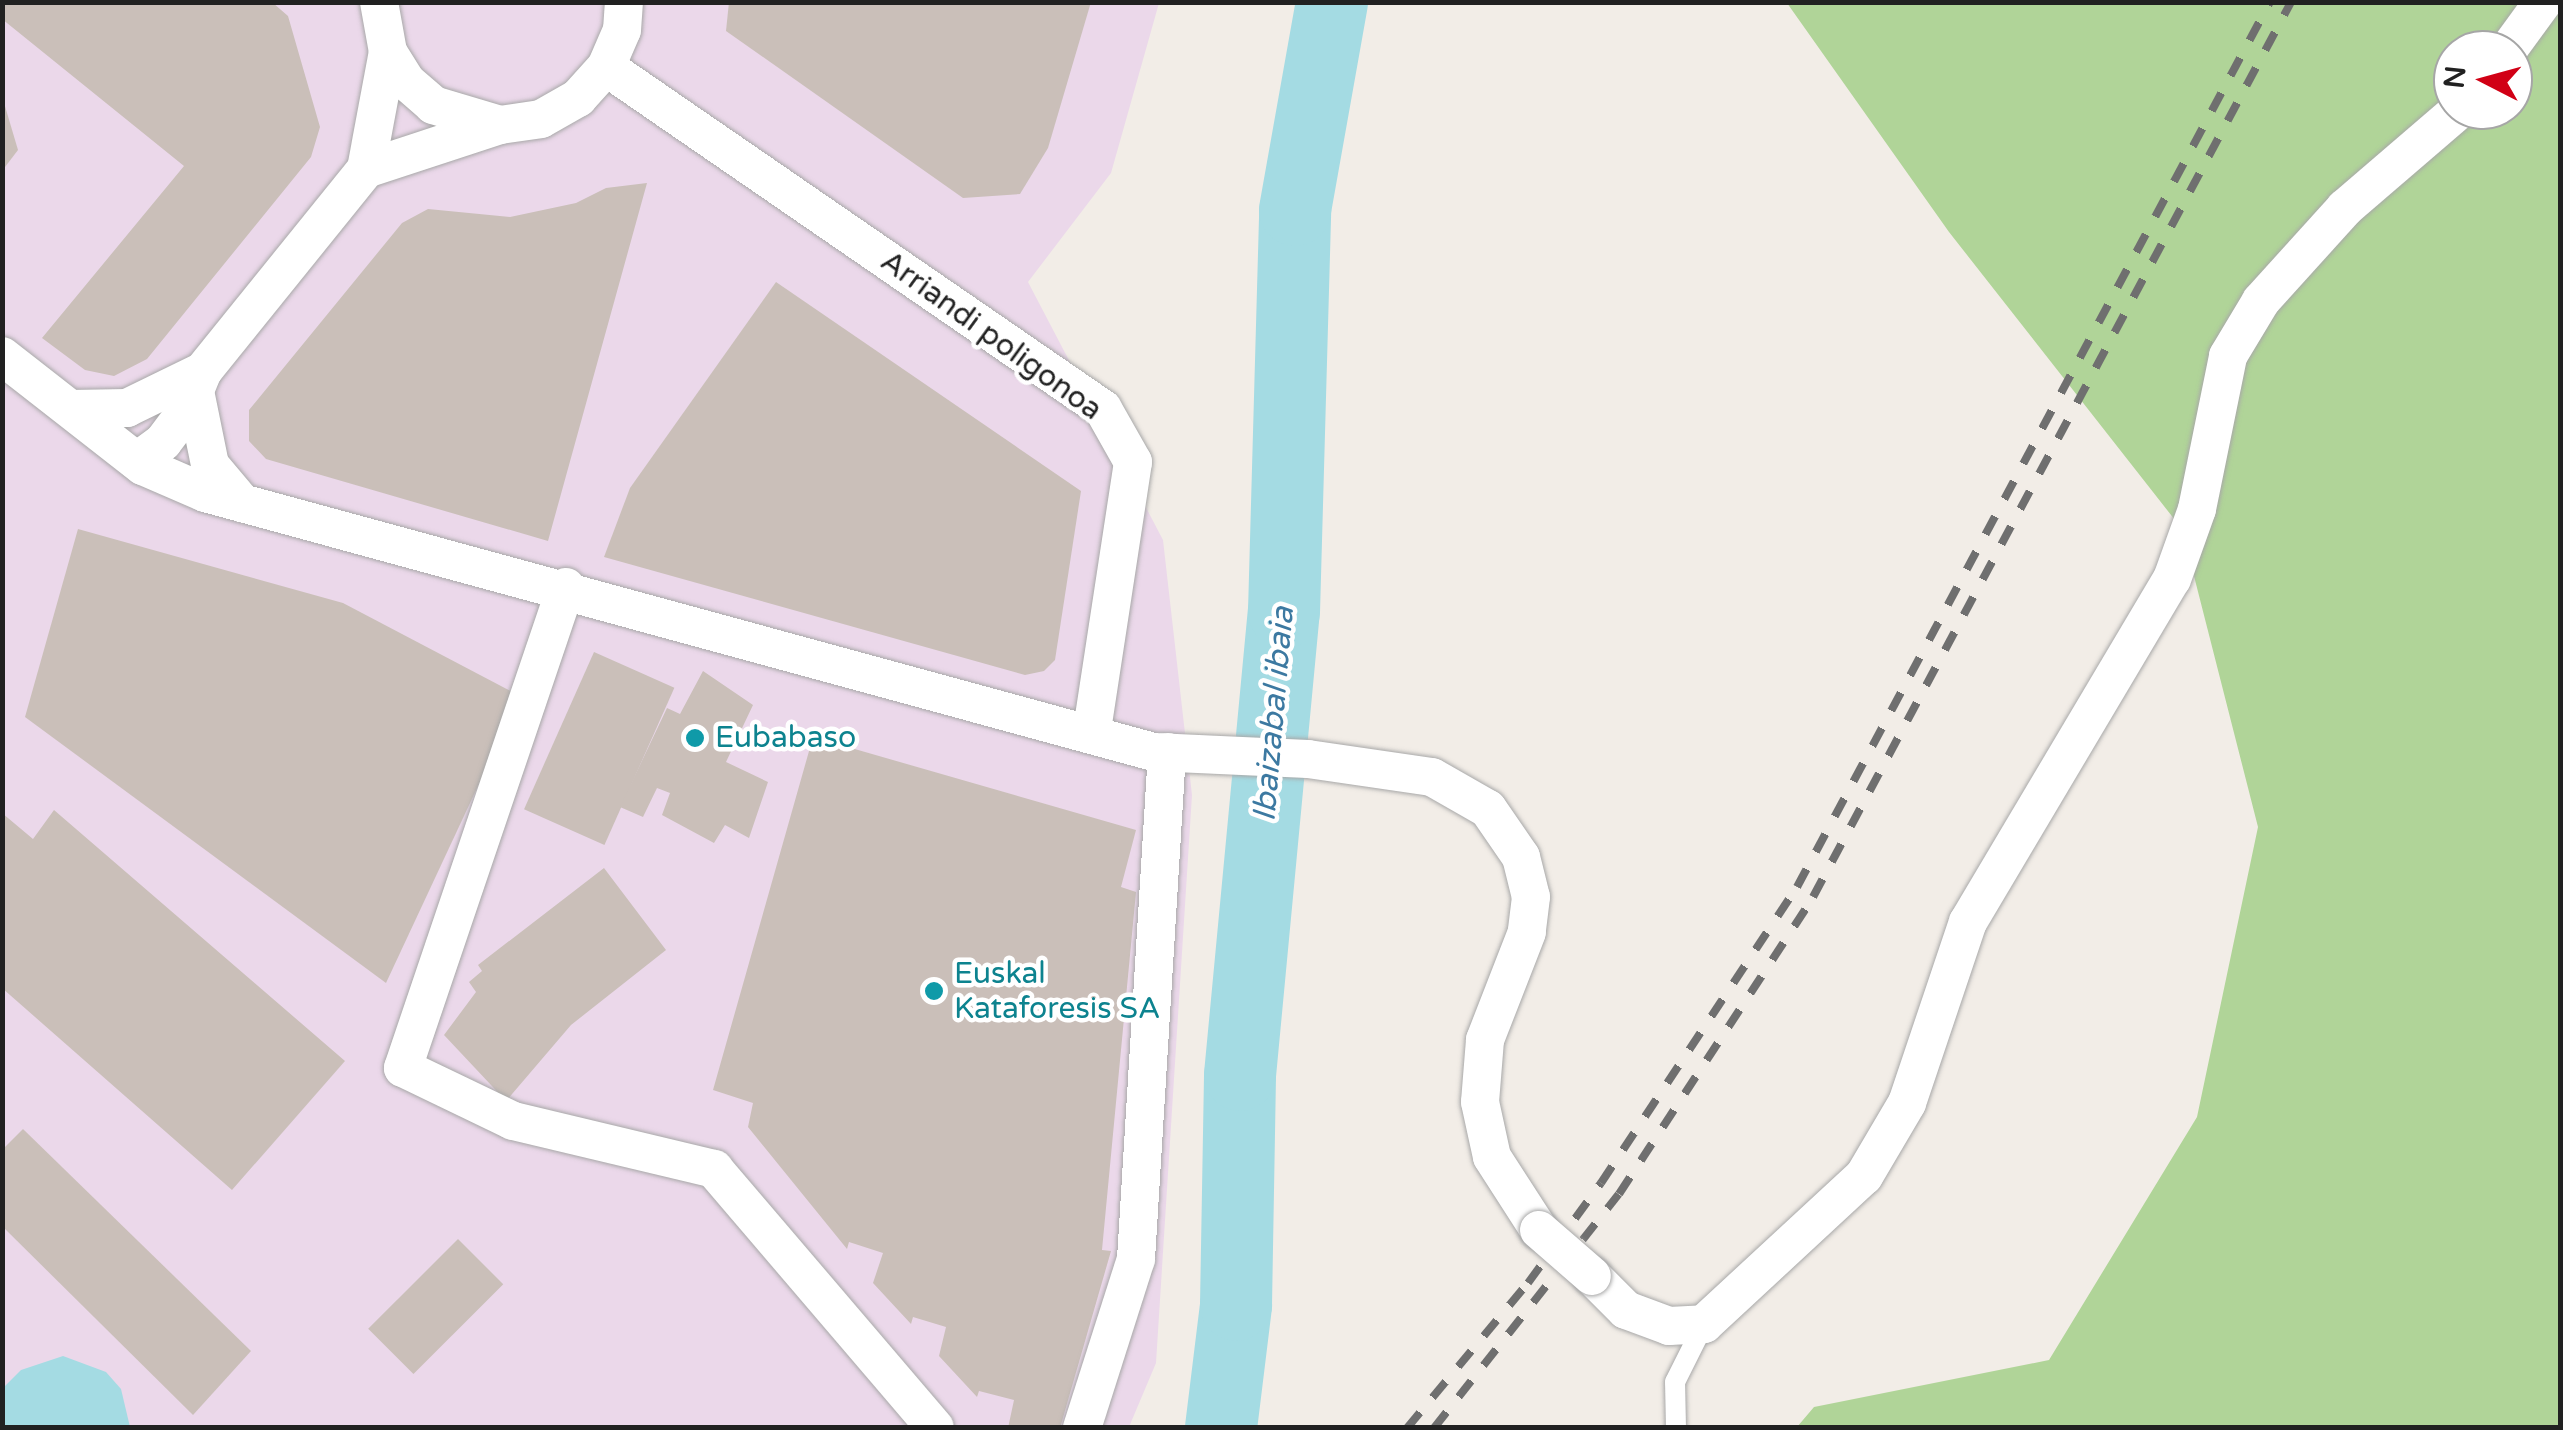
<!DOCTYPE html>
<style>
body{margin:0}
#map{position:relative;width:2563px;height:1430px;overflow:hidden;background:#f2ede7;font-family:"Varela Round",sans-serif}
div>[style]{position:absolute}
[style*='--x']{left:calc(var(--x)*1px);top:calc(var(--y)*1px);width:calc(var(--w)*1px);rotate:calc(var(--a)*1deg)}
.industrial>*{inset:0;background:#ebd8ea}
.forest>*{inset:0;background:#b0d498}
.water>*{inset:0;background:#a4dbe3}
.river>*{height:72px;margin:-36px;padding:0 36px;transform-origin:36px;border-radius:36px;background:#a4dbe3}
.building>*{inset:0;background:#cabfb9;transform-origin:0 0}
.roads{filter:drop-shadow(0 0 2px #a8a8a8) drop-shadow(0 0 2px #a8a8a8)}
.service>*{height:20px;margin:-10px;padding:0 10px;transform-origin:10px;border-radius:10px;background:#fff}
.minor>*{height:38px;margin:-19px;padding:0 19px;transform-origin:19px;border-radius:19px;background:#fff}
.rail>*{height:8px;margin-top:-4px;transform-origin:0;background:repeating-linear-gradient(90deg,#6f6f6f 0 20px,transparent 0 40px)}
.bridges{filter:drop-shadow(0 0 2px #a8a8a8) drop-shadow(0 0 2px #a8a8a8)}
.minor-bridge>*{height:38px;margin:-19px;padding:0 19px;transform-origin:19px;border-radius:19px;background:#fff}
.dots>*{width:28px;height:28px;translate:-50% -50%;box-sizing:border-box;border:5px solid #fff;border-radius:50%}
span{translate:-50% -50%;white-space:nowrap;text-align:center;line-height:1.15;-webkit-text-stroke:9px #fff;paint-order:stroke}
.street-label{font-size:30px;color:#212121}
.culture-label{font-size:30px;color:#0d838f}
.left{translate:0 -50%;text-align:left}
.water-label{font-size:32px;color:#3c79a1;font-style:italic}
.frame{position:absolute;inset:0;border:5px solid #212121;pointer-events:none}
.north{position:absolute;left:2433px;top:30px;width:100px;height:100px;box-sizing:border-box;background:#fff;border:2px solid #a6a6a6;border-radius:50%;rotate:276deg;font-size:28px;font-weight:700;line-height:40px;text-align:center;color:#212121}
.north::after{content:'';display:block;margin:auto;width:35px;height:45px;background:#d10015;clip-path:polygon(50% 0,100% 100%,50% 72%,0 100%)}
</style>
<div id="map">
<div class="industrial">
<div style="clip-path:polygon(3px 3px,1159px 3px,1111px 173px,1028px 282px,1163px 540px,1192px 795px,1156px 1363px,1129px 1427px,3px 1428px)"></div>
</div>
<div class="forest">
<div style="clip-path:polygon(evenodd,1787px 3px,2560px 3px,2560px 1427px,1797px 1427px,1814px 1407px,2049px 1360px,2197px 1117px,2258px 827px,2182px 529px,1949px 232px,1787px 3px,2453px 50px,2513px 50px,2513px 110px,2453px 110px,2453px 50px)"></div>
</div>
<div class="water">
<div style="clip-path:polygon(63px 1356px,106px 1372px,121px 1389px,130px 1427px,3px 1427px,5px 1386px,21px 1370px)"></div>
</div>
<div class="river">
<div style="--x:1221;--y:1428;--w:124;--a:-83"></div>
<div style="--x:1236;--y:1305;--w:230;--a:-89"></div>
<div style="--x:1240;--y:1075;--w:465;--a:-84.6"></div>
<div style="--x:1284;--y:612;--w:402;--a:-88.4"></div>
<div style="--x:1295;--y:210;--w:211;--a:-79.9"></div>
</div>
<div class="building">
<div style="clip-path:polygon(729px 2px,1091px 2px,1048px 148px,1020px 194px,963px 198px,726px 31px)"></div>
<div style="clip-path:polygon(2px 3px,273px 3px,288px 16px,320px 127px,311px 157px,147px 359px,114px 376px,85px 370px,42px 338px,184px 166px,2px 19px)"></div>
<div style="clip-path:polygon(2px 96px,18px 150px,2px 171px)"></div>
<div style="clip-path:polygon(647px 183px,548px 541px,266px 459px,249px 441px,249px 410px,402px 223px,428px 209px,510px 217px,576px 203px,606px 188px)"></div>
<div style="clip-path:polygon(776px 282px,1081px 491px,1055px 660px,1044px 671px,1025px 675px,604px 557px,630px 488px)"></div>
<div style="clip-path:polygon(78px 529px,343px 603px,520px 696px,386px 983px,25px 717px)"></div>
<div style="left:594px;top:652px;width:88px;height:172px;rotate:24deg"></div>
<div style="clip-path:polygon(703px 671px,753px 705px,726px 762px,768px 782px,749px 838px,725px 825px,714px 843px,662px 815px,670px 793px,657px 788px,643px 817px,620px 807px,667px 708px,680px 714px)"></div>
<div style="clip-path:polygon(813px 737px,1136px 830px,1121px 887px,1136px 892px,1102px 1250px,1111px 1251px,1060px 1428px,1008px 1428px,1014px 1400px,979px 1391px,977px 1397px,939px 1356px,946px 1327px,913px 1317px,911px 1324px,873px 1283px,883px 1253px,849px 1242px,847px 1249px,748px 1127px,753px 1103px,713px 1090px)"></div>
<div style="clip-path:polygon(54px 810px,345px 1061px,232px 1190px,2px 988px,2px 813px,33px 839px)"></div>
<div style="clip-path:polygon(604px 868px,666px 950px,571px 1025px,506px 1101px,444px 1035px,476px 992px,469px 982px,482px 971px,478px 965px)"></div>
<div style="clip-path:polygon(23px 1129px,251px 1351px,193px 1415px,2px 1226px,2px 1150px)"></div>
<div style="left:458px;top:1239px;width:64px;height:127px;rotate:45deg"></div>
</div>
<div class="roads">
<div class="service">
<div style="--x:1676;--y:1428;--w:46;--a:-91.2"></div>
<div style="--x:1675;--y:1382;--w:65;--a:-63.4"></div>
</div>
<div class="minor">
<div style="--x:379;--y:2;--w:51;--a:79.8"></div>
<div style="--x:388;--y:52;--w:36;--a:58"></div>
<div style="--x:407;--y:82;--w:35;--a:41"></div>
<div style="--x:433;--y:105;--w:70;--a:16.6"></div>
<div style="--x:500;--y:125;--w:41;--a:-8.3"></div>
<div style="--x:541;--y:119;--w:43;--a:-29.6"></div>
<div style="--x:578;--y:98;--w:42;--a:-47.9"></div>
<div style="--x:606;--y:67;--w:40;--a:-66.6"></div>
<div style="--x:622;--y:30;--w:28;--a:-86"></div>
<div style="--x:2508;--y:50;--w:59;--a:-53.9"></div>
<div style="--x:606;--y:67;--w:603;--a:34.53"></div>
<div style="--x:1103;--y:409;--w:61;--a:60.5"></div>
<div style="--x:1133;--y:462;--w:276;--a:98.7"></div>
<div style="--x:366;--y:169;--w:138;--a:-18.2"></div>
<div style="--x:2;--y:356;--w:179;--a:38"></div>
<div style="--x:143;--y:466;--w:68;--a:23.5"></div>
<div style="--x:205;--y:493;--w:984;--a:15.27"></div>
<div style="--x:1154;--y:752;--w:154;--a:2.6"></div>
<div style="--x:1308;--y:759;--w:125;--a:8.3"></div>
<div style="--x:1432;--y:777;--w:64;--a:29.7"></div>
<div style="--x:1488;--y:809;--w:58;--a:55.5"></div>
<div style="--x:1521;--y:857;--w:41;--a:76"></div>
<div style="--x:1531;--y:897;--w:35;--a:97"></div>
<div style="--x:1527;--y:932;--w:116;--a:111.3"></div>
<div style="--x:1485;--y:1040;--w:62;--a:94.6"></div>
<div style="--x:1480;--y:1102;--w:56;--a:77.7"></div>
<div style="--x:1492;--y:1157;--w:87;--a:57.2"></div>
<div style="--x:195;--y:391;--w:76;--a:78.5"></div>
<div style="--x:210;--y:465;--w:50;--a:49.9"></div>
<div style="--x:71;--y:409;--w:56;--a:-1"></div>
<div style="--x:127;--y:408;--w:85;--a:-26"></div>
<div style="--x:137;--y:461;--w:32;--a:-36"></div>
<div style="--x:163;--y:442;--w:40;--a:-53"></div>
<div style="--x:187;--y:410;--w:42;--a:-67.7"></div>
<div style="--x:203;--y:371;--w:260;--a:-51.1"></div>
<div style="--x:366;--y:169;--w:119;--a:-79.4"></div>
<div style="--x:566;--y:587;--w:508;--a:108.72"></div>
<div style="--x:403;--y:1068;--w:122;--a:25.7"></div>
<div style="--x:513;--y:1121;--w:207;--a:13.4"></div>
<div style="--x:714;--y:1169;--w:340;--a:49.5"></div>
<div style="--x:1592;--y:1276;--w:48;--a:45"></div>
<div style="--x:1626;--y:1310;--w:46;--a:20.4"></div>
<div style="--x:1669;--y:1326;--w:35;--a:-3"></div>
<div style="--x:1704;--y:1324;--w:218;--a:-42.8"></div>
<div style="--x:1864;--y:1176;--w:85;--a:-59.5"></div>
<div style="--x:1907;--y:1103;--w:191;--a:-71.4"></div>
<div style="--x:1968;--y:922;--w:399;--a:-59.3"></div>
<div style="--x:2172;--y:579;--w:74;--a:-70.3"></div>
<div style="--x:2197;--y:509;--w:156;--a:-78.5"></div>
<div style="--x:2228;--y:356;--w:64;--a:-59"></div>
<div style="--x:2261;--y:301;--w:125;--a:-47.9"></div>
<div style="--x:2345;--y:208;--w:150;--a:-40.7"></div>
<div style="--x:1082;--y:1428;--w:177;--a:-72.3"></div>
<div style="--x:1136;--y:1259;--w:508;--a:-86.5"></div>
</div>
</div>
<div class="rail">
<div style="--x:1407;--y:1428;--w:189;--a:-50.2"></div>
<div style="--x:1528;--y:1283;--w:124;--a:-53.9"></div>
<div style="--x:1601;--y:1183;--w:355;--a:-56.5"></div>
<div style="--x:1797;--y:887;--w:1003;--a:-61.88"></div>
<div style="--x:1434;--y:1428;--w:298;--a:-51.7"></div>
<div style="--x:1619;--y:1194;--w:355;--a:-56.8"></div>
<div style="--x:1813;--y:897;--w:1015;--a:-61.89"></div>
</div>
<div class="bridges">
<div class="minor-bridge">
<div style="--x:1539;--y:1230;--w:70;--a:41"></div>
</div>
</div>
<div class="dots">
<div style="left:695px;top:738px;background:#0f9aa8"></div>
<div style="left:934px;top:991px;background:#0f9aa8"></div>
</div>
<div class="street-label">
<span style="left:991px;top:336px;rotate:36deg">Arriandi poligonoa</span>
</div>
<div class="culture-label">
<span class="left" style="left:715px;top:738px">Eubabaso</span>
<span class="left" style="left:954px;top:991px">Euskal<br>Kataforesis SA</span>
</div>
<div class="water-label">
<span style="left:1274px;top:714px;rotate:-85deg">Ibaizabal ibaia</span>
</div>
<div class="frame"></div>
<div class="north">N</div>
</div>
